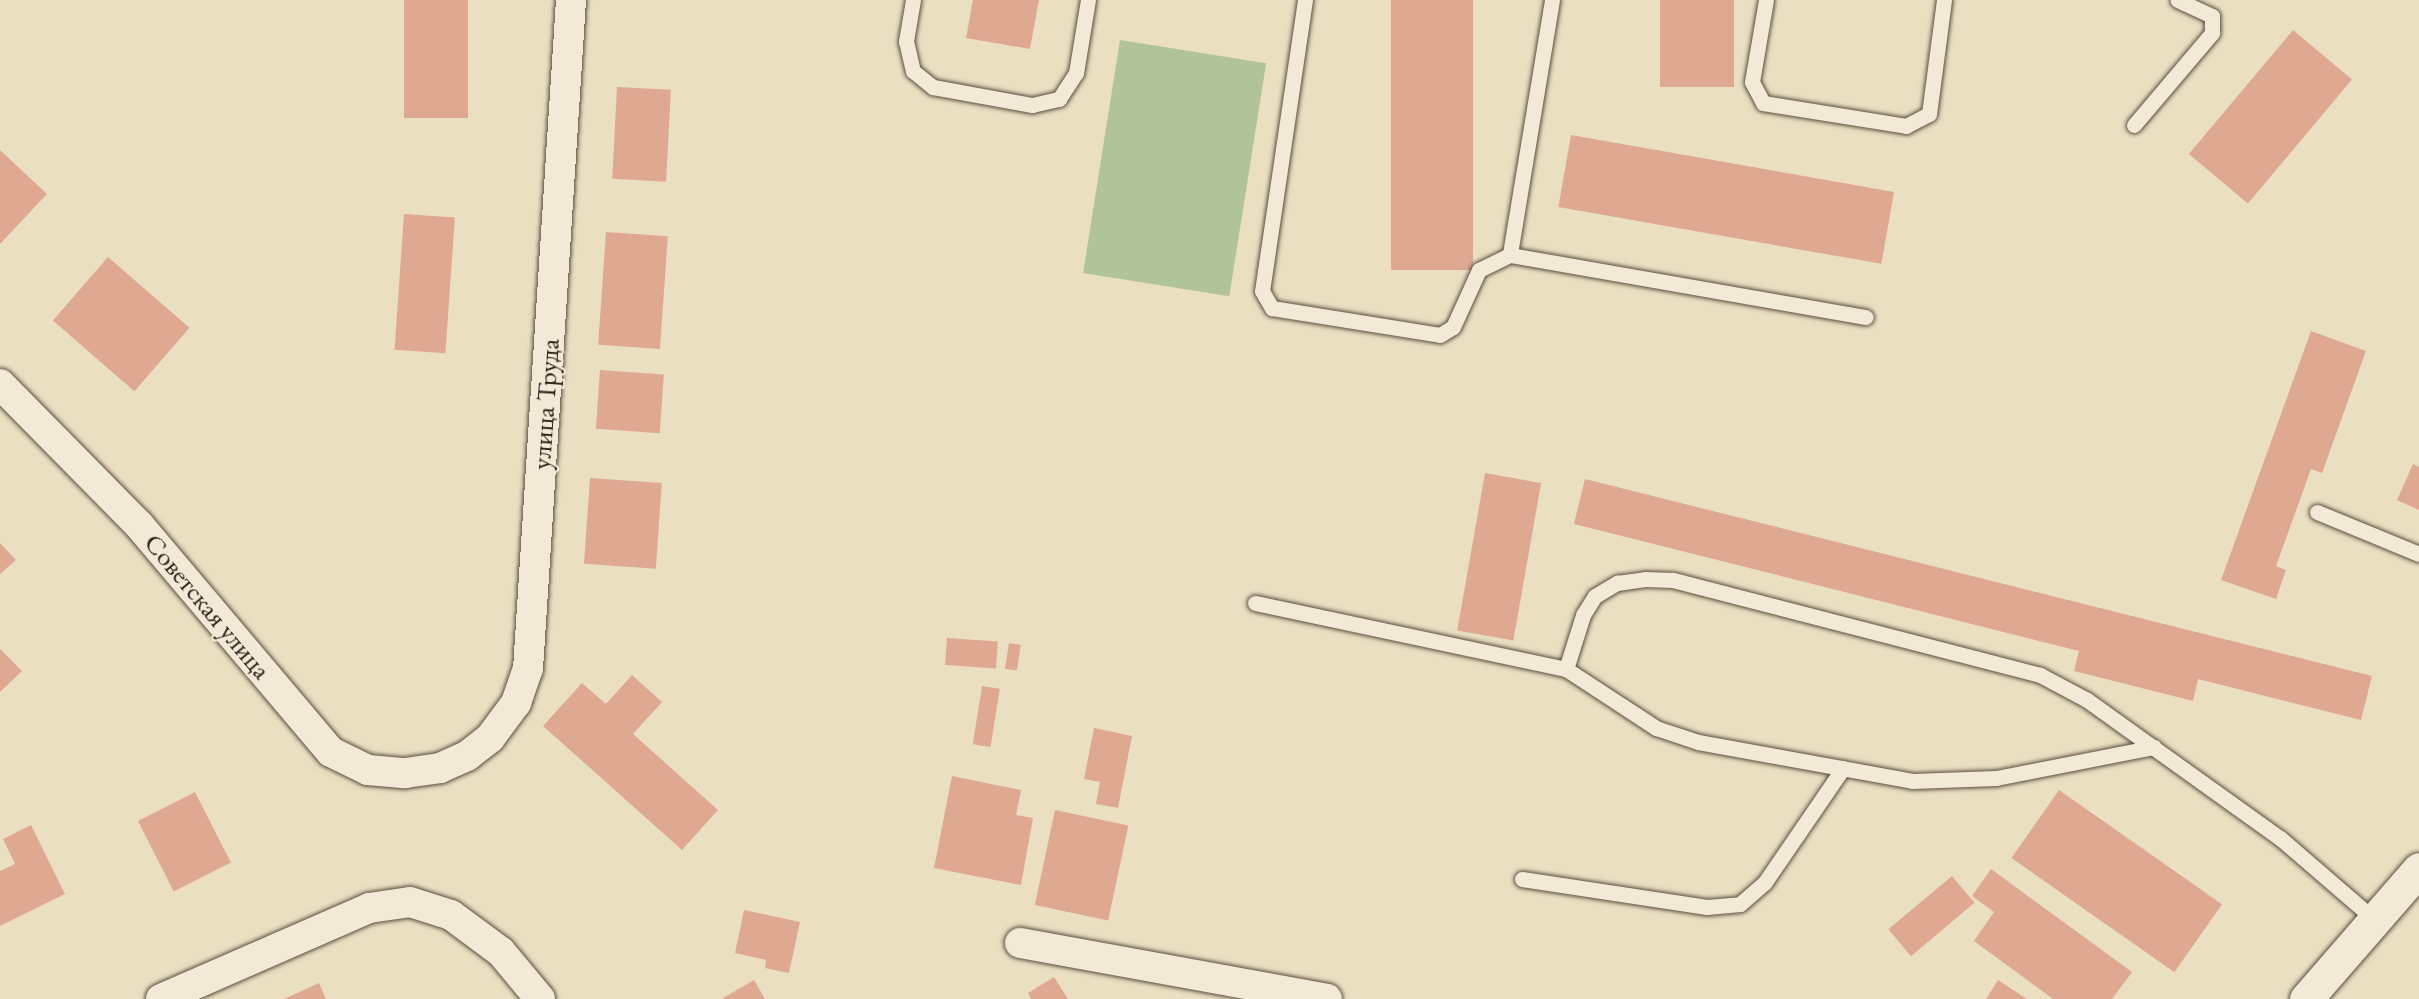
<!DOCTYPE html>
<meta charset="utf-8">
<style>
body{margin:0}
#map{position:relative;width:2419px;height:999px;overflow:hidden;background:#ebdfc1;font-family:"EB Garamond",serif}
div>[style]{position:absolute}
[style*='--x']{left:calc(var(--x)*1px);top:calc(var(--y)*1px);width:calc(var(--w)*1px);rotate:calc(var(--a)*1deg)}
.green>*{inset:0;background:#b1c398;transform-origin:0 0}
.building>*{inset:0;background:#dfa991;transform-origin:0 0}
.roads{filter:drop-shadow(0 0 2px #5c4e40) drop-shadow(0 0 2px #5c4e40)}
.lane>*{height:15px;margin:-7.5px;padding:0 7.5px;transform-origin:7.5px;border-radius:7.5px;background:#f2ead7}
.street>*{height:30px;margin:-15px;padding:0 15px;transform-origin:15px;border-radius:15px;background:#f2ead7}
.secondary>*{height:33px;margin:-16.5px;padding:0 16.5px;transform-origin:16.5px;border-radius:16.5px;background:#f2ead7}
span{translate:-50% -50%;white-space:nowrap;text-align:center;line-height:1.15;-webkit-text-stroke:4.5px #f2ead7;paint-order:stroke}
.street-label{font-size:27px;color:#2c1d15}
</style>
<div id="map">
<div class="green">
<div style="left:1120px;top:40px;width:148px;height:236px;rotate:9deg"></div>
</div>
<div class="building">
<div style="left:404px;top:0;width:64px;height:118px"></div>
<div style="clip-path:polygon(973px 0,1039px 0,1030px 49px,966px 38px)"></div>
<div style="left:1391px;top:0;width:82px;height:270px"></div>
<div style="left:1660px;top:0;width:74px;height:87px"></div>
<div style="left:2293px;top:30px;width:77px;height:162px;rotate:40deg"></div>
<div style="left:617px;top:87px;width:54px;height:92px;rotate:3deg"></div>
<div style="left:1571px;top:135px;width:328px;height:73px;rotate:10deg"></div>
<div style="clip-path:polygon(0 150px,47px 194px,0 244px)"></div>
<div style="left:404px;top:214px;width:51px;height:136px;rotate:4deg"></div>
<div style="left:606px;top:232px;width:62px;height:113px;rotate:4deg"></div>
<div style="left:108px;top:257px;width:108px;height:84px;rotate:41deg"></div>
<div style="clip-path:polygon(2311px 331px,2366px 351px,2322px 473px,2311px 469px,2276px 566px,2286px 570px,2276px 599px,2221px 580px)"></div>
<div style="left:600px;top:370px;width:64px;height:59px;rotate:4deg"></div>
<div style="clip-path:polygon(2413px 464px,2419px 467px,2419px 510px,2397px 500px)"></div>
<div style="left:1485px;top:473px;width:57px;height:160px;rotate:10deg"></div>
<div style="left:590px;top:478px;width:72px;height:86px;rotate:4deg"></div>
<div style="clip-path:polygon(1585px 479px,2372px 676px,2361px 720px,2198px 679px,2193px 701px,2074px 671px,2079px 651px,1574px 524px)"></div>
<div style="clip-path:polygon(0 543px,16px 560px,0 574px)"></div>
<div style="left:947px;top:638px;width:51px;height:27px;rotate:4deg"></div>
<div style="left:1009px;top:643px;width:12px;height:26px;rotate:9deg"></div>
<div style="clip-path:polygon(0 649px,22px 671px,0 692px)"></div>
<div style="clip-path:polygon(632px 675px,662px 702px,633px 734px,718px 810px,682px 850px,543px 726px,582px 683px,606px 704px)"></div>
<div style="left:982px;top:686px;width:18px;height:59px;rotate:9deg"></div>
<div style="clip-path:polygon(1094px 728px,1132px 736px,1118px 808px,1096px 804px,1100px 782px,1084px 779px)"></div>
<div style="clip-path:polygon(952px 776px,1021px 790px,1016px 815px,1033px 818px,1021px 885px,934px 868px)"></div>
<div style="left:2059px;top:790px;width:199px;height:83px;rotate:35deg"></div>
<div style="left:195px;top:792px;width:79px;height:64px;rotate:63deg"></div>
<div style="left:1055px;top:810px;width:75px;height:97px;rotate:12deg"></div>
<div style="clip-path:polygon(31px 825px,65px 894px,0 926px,0 871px,15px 864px,3px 839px)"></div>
<div style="clip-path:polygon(1991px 869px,2132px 972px,2112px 999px,2053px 999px,1974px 941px,1994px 912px,1972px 896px)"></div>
<div style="left:1952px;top:876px;width:35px;height:83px;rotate:50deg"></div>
<div style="clip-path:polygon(744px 910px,800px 922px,789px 973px,765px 968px,766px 960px,735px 953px)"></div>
<div style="clip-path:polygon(1054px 977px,1068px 999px,1031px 999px,1028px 993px)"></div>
<div style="clip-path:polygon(754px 980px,765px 999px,724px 999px,723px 998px)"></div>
<div style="clip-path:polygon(1998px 980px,2027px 999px,1986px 999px)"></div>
<div style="clip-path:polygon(319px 983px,326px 999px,284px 999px)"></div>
</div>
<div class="roads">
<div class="lane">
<div style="--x:913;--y:0;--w:42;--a:99.7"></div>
<div style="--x:906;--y:41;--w:31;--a:77"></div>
<div style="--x:913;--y:71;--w:26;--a:39"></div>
<div style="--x:933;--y:87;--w:101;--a:10.3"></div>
<div style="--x:1032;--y:105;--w:28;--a:-13"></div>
<div style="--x:1059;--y:99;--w:31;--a:-57"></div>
<div style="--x:1076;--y:73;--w:74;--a:-80.7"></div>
<div style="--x:1305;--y:0;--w:294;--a:98.4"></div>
<div style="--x:1262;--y:291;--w:20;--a:60"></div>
<div style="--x:1272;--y:308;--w:170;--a:9.1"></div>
<div style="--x:1440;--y:335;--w:15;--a:-32"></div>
<div style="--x:1453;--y:327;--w:63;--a:-65.5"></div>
<div style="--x:1479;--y:270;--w:34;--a:-26"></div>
<div style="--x:1552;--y:0;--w:258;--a:99.4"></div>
<div style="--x:1510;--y:255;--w:361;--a:9.9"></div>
<div style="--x:1766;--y:0;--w:83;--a:99.7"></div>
<div style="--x:1752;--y:82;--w:24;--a:62"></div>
<div style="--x:1763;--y:103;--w:145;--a:9.1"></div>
<div style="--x:1906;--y:126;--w:26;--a:-28"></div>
<div style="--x:1929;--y:114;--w:115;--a:-82.5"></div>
<div style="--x:2134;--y:125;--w:121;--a:-49.7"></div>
<div style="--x:2212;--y:33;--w:17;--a:-90"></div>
<div style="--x:2212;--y:16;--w:38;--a:-155"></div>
<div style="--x:2317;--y:512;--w:110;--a:22.4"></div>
<div style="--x:1255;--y:603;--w:318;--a:12"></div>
<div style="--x:1566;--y:669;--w:108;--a:33.2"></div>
<div style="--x:1656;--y:728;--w:44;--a:18.4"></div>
<div style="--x:1698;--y:742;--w:218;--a:10.3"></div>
<div style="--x:1912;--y:781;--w:84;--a:-2"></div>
<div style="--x:1996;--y:778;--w:161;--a:-11.1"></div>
<div style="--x:1566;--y:669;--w:57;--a:-72.5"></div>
<div style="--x:1583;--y:615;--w:22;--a:-58"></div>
<div style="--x:1595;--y:596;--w:26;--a:-31"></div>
<div style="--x:1617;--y:583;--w:28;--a:-8"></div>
<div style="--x:1645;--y:579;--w:28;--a:2"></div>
<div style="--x:1673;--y:580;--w:379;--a:14.5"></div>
<div style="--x:2040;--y:675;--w:53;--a:28"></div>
<div style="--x:2087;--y:700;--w:237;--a:35.6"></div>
<div style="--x:2280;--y:838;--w:125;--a:40.8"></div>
<div style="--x:1522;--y:879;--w:187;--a:8.6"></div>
<div style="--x:1707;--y:907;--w:33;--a:-5"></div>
<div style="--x:1740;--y:904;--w:33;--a:-41"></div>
<div style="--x:1765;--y:882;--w:138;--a:-55.6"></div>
</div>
<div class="street">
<div style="--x:0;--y:384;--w:198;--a:45.4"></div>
<div style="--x:139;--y:525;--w:297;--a:49.8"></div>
<div style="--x:331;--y:752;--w:41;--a:25.9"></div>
<div style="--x:368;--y:770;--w:37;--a:5"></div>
<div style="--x:405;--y:773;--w:35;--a:-8"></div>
<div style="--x:440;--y:768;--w:30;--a:-24"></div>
<div style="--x:467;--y:756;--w:29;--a:-38"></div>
<div style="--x:490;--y:738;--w:44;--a:-53.4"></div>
<div style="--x:516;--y:703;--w:36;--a:-71"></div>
<div style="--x:528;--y:669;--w:670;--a:-86.32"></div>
<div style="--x:1020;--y:943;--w:312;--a:10.3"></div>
<div style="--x:161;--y:999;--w:227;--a:-23.6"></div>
<div style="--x:369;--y:908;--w:41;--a:-8.3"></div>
<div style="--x:410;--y:902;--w:43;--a:17.6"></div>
<div style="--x:451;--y:915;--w:62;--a:36.5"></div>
<div style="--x:501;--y:952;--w:61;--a:50.3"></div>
</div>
<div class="secondary">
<div style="--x:2306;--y:999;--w:172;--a:-49"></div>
</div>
</div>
<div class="street-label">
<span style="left:545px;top:404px;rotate:-86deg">улица Труда</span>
<span style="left:208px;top:606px;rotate:50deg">Советская улица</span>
</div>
</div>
